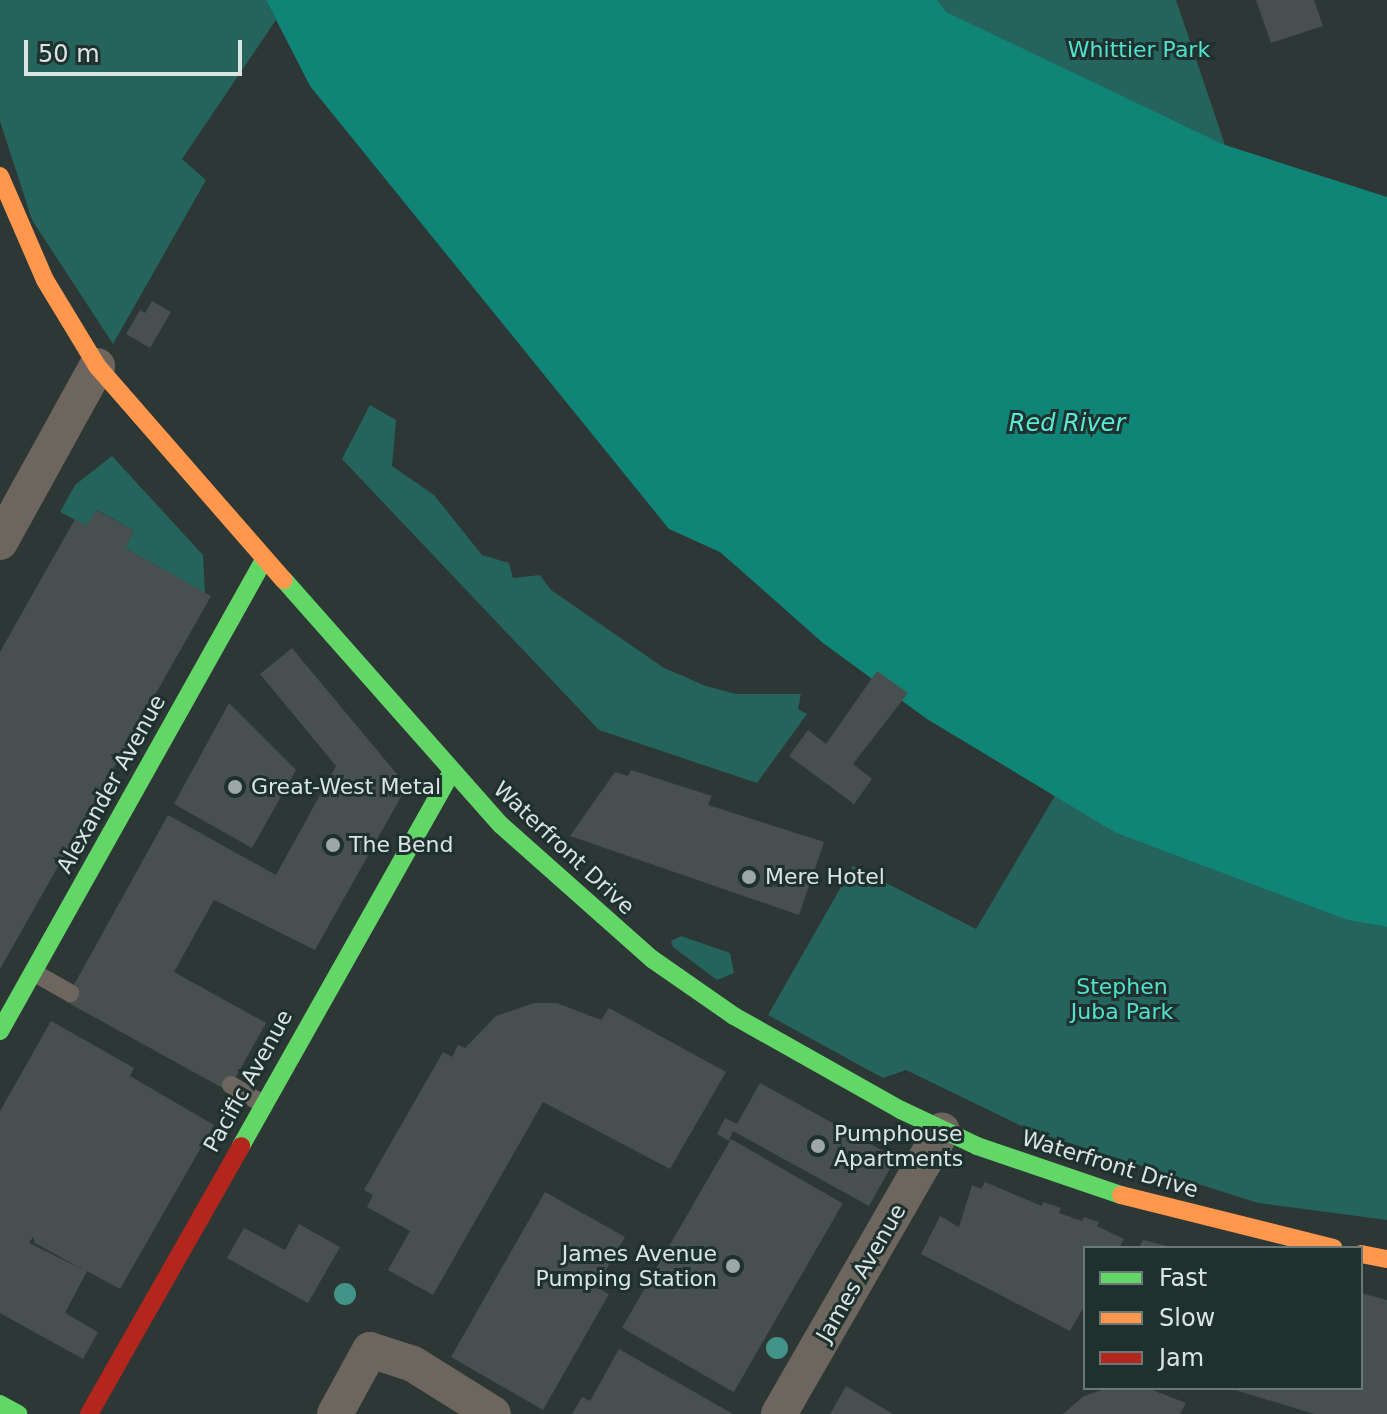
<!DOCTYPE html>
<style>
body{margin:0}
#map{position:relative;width:1387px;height:1414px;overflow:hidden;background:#2d3735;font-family:"DejaVu Sans",sans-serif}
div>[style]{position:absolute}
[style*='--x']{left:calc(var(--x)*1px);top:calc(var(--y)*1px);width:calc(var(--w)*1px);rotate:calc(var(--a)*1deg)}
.green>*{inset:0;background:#24645c}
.water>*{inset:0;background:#108477}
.building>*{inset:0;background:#47504e;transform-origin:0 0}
.lane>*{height:18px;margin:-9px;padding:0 9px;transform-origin:9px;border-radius:9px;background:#6d665e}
.street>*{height:36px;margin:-18px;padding:0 18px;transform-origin:18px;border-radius:18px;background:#6d665e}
.fast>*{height:18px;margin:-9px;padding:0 9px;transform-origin:9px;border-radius:9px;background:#63d668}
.slow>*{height:18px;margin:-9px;padding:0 9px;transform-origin:9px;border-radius:9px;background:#ff974d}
.jam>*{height:18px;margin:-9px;padding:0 9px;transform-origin:9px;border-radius:9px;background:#b3261e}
.trees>*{width:22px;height:22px;margin:-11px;border-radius:50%;background:#429489}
.dots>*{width:22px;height:22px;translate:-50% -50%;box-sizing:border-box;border:4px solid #1f312e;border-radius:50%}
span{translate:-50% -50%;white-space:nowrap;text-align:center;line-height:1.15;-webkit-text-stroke:6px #1f312e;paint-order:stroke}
.park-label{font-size:22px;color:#53e1ce}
.street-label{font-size:22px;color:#dae5e3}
.poi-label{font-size:22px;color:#dae5e3}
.left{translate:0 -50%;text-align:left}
.right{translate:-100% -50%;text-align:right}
.water-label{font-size:24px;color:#5be8d5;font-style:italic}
.legend{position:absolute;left:1083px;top:1246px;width:280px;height:144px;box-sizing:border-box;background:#1f312e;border:2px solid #6a7976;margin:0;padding:10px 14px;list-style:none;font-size:24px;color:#dae5e3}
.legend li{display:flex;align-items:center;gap:16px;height:40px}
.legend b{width:40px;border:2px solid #6a7976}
.scale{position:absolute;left:24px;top:40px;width:218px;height:36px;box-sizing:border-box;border:4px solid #dae5e3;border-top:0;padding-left:10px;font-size:24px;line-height:28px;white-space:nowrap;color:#dae5e3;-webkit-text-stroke:6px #1f312e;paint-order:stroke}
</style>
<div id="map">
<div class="green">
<div style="clip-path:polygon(0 0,266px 0,276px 20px,182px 159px,206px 180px,113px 344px,32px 220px,0 121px)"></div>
<div style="clip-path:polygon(937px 0,1176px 0,1225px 145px,945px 12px)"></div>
<div style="clip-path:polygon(370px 405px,396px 420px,392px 466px,434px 495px,482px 555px,509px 563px,513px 578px,540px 575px,551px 590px,664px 668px,706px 686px,736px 694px,801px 694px,798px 709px,807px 714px,757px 783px,599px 730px,342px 459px)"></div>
<div style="clip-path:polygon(112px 456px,203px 555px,205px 593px,125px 548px,134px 531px,97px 510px,87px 526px,60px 512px,75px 485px)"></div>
<div style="clip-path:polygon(1056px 794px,1116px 833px,1347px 920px,1387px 927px,1387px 1220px,1258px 1203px,1032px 1131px,906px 1070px,883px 1078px,768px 1015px,853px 866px,976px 929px)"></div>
<div style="clip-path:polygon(681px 936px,730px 953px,734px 973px,717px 980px,673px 947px,671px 941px)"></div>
</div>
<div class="water">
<div style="clip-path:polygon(266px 0,937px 0,946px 12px,1225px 145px,1387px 197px,1387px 927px,1347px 920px,1116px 833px,927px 719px,823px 643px,720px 552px,669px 529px,310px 86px)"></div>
</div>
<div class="building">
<div style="clip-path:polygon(1256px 0,1314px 0,1323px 26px,1271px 43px)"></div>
<div style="clip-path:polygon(152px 301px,171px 312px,150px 348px,126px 334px,140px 310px,145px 313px)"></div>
<div style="clip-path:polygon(96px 510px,134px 531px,125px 548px,211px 596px,0 969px,0 652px,75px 519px,87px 526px)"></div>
<div style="clip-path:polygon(292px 648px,407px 786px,315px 950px,214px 900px,174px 972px,266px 1023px,228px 1091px,65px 1001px,168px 815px,276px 875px,336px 766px,260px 674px)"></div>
<div style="clip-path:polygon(877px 671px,908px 693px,853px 764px,872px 779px,854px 804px,789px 756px,808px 730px,826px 744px)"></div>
<div style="clip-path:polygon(229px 703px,296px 770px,252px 848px,174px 804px)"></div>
<div style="clip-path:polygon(631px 770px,712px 796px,708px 805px,824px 842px,799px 915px,570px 836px,615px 772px,628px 776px)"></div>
<div style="clip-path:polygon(534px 1003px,557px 1003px,601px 1020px,609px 1008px,726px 1072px,670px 1169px,543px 1102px,433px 1295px,388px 1270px,410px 1231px,367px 1207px,373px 1195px,364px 1190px,443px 1052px,452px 1057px,458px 1045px,465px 1048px,496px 1016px)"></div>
<div style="clip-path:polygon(evenodd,51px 1021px,134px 1068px,130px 1076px,214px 1125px,120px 1289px,87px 1271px,65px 1313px,98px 1332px,83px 1359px,0 1313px,0 1111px,51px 1021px,33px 1237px,35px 1243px,82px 1269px,29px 1243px,33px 1237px)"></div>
<div style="clip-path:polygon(760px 1083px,896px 1158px,869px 1206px,733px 1131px,729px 1141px,717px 1134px,725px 1118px,737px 1124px)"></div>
<div style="left:731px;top:1139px;width:129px;height:218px;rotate:30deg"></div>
<div style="clip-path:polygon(985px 1182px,1042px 1206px,1043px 1202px,1061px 1208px,1059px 1213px,1082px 1221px,1084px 1217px,1099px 1222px,1097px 1226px,1124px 1239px,1119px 1248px,1085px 1248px,1085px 1305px,1070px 1331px,921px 1254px,940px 1216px,959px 1227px,972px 1185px,981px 1189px)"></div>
<div style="clip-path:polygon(545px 1192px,625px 1237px,596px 1287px,609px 1294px,543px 1410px,451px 1357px)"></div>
<div style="clip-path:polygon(299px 1224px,340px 1247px,308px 1303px,227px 1258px,244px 1228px,285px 1250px)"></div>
<div style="clip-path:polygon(1143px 1240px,1171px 1247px,1171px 1248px,1139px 1248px)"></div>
<div style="clip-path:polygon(1361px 1293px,1387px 1300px,1387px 1414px,1314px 1414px,1232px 1389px,1361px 1388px)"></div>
<div style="clip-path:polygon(619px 1349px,733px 1414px,572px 1414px,582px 1397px,590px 1401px)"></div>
<div style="clip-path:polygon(846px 1386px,893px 1414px,830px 1414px)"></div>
<div style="clip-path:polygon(1108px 1388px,1147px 1388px,1186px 1403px,1180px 1414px,1063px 1414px,1084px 1396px)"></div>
</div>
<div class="lane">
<div style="--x:33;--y:972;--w:43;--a:29.6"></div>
<div style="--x:231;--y:1085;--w:37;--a:31"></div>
</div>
<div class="street">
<div style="--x:0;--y:542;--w:201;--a:-61.1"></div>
<div style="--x:335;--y:1414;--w:73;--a:-61.3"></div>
<div style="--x:370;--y:1350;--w:45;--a:18"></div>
<div style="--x:413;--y:1364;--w:94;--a:32"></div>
<div style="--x:779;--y:1414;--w:327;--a:-60.1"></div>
</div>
<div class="fast">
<div style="--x:284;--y:580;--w:327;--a:48.5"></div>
<div style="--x:501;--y:825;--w:202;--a:41.6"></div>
<div style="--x:652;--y:959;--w:100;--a:34.8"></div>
<div style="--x:734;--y:1016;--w:192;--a:29.4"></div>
<div style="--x:901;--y:1110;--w:84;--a:25.3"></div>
<div style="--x:977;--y:1146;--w:152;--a:18.8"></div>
<div style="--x:0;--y:1031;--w:540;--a:-60.73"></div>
<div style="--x:241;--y:1146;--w:428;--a:-60.6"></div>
<div style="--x:0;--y:1404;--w:21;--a:29"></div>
</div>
<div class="slow">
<div style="--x:0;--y:176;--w:113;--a:66.6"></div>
<div style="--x:45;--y:280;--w:100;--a:58.8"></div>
<div style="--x:97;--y:366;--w:284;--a:48.9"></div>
<div style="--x:1121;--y:1195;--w:219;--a:14"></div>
<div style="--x:1361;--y:1254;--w:26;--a:11"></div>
</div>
<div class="jam">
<div style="--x:89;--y:1414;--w:308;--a:-60.4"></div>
</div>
<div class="trees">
<div style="left:345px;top:1294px"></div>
<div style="left:777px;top:1348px"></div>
</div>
<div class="dots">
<div style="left:235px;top:787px;background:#9da8a6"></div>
<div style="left:333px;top:845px;background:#9da8a6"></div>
<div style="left:749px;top:877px;background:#9da8a6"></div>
<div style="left:818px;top:1146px;background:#9da8a6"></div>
<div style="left:733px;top:1266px;background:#9da8a6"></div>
</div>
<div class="park-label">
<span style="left:1139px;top:50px">Whittier Park</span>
<span style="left:1122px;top:999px">Stephen<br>Juba Park</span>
</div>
<div class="street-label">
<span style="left:111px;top:784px;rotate:-61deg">Alexander Avenue</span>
<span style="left:564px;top:848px;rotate:43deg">Waterfront Drive</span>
<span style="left:248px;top:1081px;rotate:-61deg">Pacific Avenue</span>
<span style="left:1110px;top:1164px;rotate:17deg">Waterfront Drive</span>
<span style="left:861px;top:1273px;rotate:-60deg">James Avenue</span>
</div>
<div class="poi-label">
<span class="left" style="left:251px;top:787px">Great-West Metal</span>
<span class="left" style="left:349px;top:845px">The Bend</span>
<span class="left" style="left:765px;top:877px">Mere Hotel</span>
<span class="left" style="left:834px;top:1146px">Pumphouse<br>Apartments</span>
<span class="right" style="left:717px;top:1266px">James Avenue<br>Pumping Station</span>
</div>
<div class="water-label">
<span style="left:1067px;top:424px">Red River</span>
</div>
<ul class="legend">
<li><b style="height:10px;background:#63d668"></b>Fast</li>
<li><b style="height:10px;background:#ff974d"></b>Slow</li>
<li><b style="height:10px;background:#b3261e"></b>Jam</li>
</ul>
<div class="scale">50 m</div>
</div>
